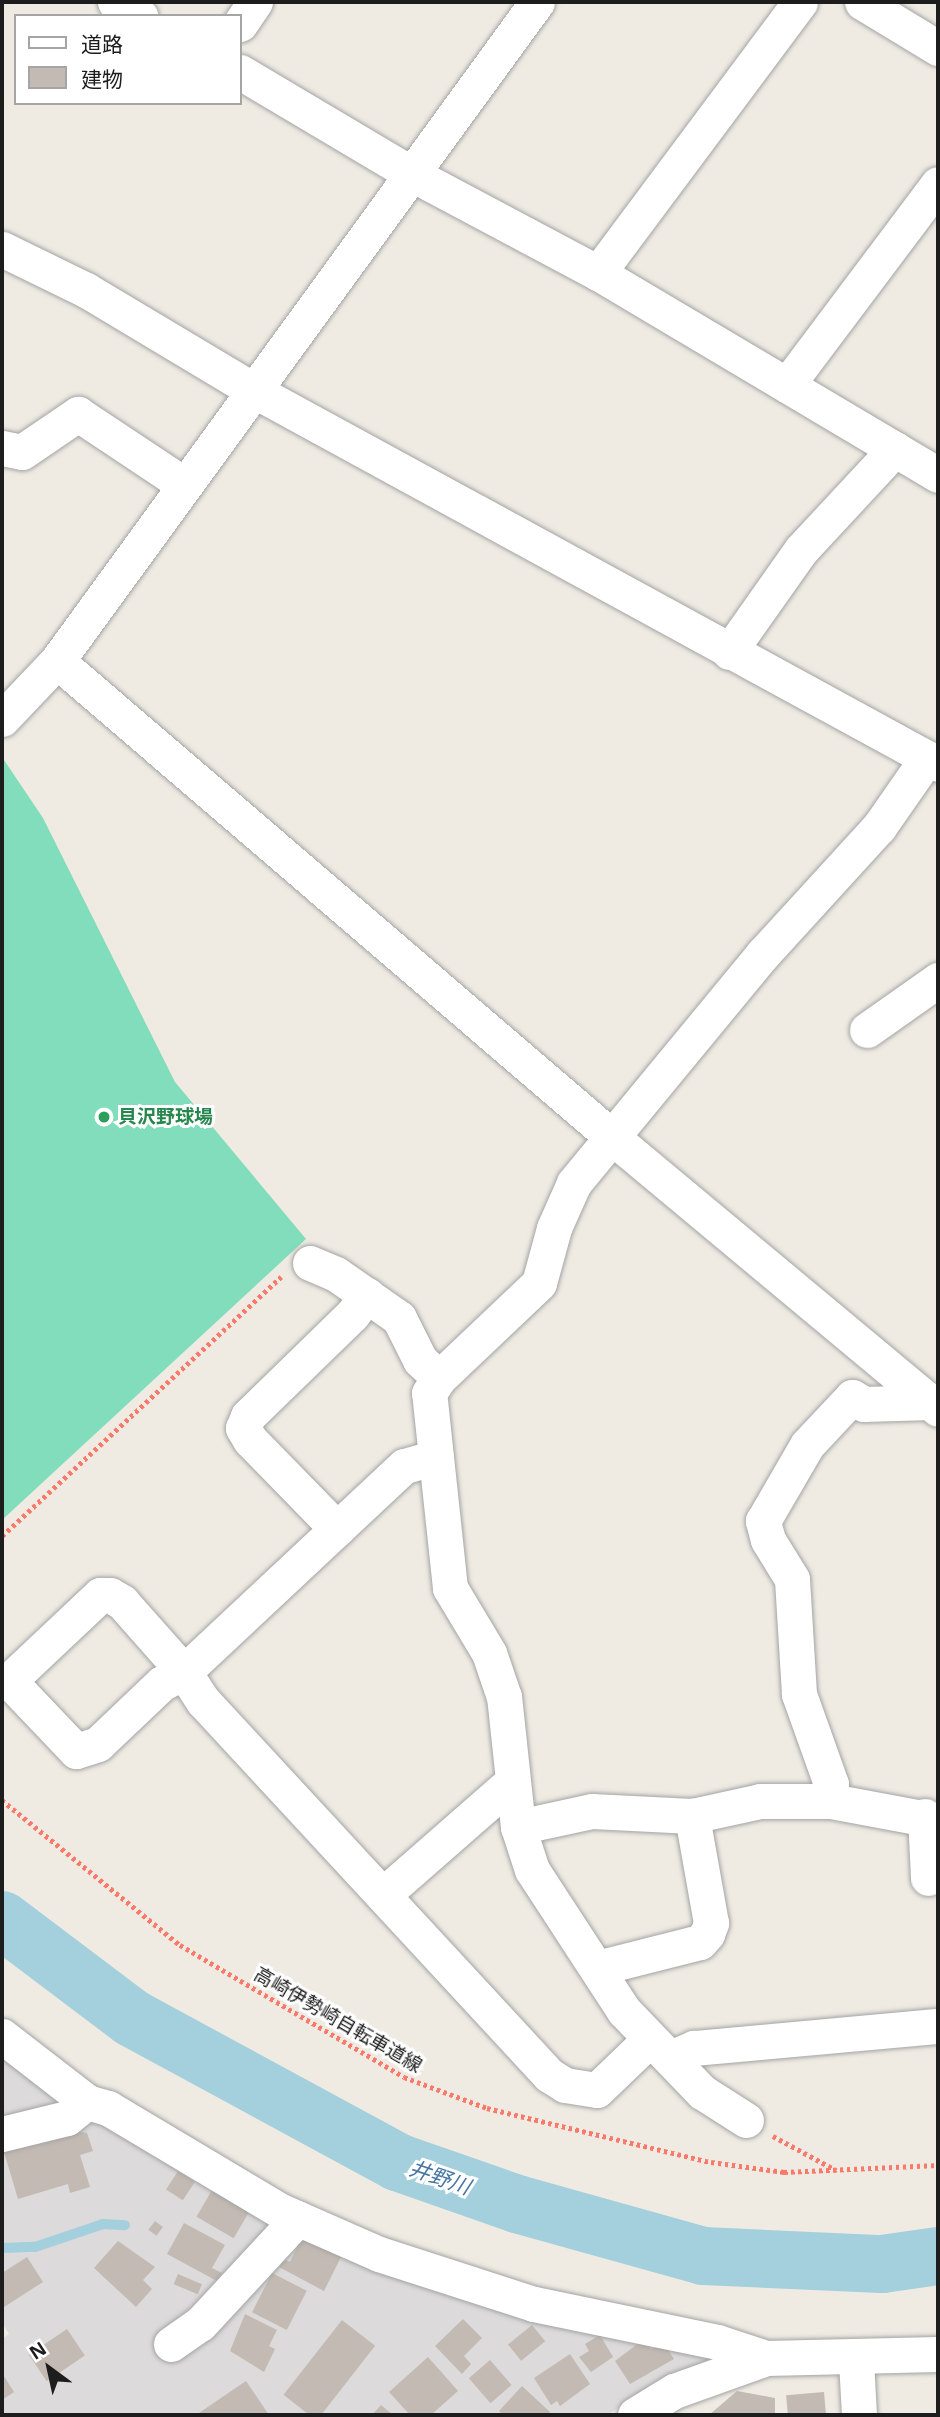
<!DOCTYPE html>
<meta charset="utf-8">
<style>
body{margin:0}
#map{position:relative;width:940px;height:2417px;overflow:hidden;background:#efebe3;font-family:"Open Sans","Noto Sans JP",sans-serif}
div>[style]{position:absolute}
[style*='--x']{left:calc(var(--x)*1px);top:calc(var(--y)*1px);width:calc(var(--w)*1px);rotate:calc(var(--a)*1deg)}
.residential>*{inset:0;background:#dcdada}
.pitch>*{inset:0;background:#81ddbb}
.stream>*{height:10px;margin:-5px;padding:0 5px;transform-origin:5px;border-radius:5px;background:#a4cfdc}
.river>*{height:58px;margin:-29px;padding:0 29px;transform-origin:29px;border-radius:29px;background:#a4cfdc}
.building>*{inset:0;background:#c3bab3;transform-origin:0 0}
.path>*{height:4.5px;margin-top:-2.25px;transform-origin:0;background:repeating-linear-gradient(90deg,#f97a6a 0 3.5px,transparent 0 7px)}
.roads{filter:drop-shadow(0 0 2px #a4a4a4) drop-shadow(0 0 2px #a4a4a4)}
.minor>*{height:35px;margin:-17.5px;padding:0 17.5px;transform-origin:17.5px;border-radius:17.5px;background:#fff}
.dots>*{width:19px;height:19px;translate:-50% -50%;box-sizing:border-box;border:4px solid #fff;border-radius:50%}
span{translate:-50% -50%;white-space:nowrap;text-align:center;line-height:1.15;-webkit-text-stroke:6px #fff;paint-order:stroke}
.leisure-label{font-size:19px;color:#27864d;font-weight:700}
.left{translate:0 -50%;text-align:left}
.street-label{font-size:19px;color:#1d1d1d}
.water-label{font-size:21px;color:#4876a4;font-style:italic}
.frame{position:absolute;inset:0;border:4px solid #1d1d1d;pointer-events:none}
.legend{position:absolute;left:14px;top:14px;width:228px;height:91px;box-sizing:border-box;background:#fff;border:2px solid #a5a5a5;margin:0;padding:9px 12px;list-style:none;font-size:21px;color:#1d1d1d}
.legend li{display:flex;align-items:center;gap:14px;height:35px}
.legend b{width:35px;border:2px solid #a5a5a5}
.north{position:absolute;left:14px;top:2333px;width:70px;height:70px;-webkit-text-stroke:5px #fff;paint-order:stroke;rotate:327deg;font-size:19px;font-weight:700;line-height:28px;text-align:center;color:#1d1d1d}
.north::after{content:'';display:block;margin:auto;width:24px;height:32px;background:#1d1d1d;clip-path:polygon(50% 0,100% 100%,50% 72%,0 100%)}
</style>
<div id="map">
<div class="residential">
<div style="clip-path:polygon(2px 2050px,63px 2098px,59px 2108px,2px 2123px)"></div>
<div style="clip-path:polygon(98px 2117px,299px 2230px,712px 2354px,712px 2361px,633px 2397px,608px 2415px,2px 2415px,2px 2339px,9px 2334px,2px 2322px,2px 2145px)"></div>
</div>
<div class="pitch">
<div style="clip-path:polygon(2px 757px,43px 818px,175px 1082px,306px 1239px,2px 1520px)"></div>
</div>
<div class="stream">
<div style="--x:2;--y:2248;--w:33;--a:-2"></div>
<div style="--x:35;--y:2247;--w:72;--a:-18.7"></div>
<div style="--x:103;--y:2224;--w:22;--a:3"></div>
</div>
<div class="river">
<div style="--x:2;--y:1920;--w:163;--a:37"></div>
<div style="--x:132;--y:2018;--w:302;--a:28.5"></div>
<div style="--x:397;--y:2162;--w:127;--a:19.3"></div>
<div style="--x:517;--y:2204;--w:193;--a:15.6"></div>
<div style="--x:703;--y:2256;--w:179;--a:2.6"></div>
<div style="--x:882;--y:2264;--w:57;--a:-8.1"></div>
</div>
<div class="building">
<div style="clip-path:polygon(80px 2132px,87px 2133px,93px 2151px,80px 2155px,90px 2187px,70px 2193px,68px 2184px,18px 2199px,4px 2152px)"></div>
<div style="left:178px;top:2171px;width:20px;height:22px;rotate:33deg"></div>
<div style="left:212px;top:2190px;width:43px;height:31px;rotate:30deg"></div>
<div style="left:155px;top:2221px;width:10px;height:11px;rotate:37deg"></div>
<div style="clip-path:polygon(184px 2223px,225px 2245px,212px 2268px,222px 2273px,217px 2281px,167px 2254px)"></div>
<div style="clip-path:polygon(302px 2237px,341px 2257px,324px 2291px,279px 2267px,284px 2259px,290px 2262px)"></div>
<div style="clip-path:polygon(118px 2241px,155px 2267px,143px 2280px,152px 2289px,136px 2307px,94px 2268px)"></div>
<div style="clip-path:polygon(27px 2257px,43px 2282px,4px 2307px,2px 2273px)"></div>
<div style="left:272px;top:2273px;width:39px;height:44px;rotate:27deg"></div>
<div style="left:178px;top:2274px;width:26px;height:11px;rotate:23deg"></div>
<div style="clip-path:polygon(245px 2314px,277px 2330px,269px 2346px,275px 2349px,264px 2372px,230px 2351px)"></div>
<div style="clip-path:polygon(463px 2319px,482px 2338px,464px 2356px,471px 2364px,462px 2374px,435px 2346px)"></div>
<div style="left:342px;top:2320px;width:42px;height:95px;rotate:38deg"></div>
<div style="left:532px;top:2325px;width:21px;height:31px;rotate:51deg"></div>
<div style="left:67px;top:2329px;width:32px;height:46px;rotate:56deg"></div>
<div style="clip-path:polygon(600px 2335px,613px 2357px,591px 2372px,579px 2357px,589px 2351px,585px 2344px)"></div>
<div style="clip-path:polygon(644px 2339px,651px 2349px,665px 2345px,674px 2359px,630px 2384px,615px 2361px)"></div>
<div style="clip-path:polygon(570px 2354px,590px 2384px,560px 2406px,557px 2401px,551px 2405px,534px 2378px)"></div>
<div style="clip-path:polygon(428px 2357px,458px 2391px,431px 2415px,410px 2415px,389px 2392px)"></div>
<div style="left:490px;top:2360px;width:33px;height:28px;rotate:49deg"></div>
<div style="clip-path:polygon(2px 2373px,14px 2392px,2px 2400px)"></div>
<div style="clip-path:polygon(246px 2381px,269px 2415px,196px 2415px)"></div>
<div style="clip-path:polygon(522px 2386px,550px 2412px,547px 2415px,503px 2415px,499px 2411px)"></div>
<div style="clip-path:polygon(737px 2391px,775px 2398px,775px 2415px,709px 2415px)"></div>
<div style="left:824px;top:2392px;width:23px;height:38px;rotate:85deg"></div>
<div style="clip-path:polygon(381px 2405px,393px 2415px,372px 2415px)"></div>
</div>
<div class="path">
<div style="--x:2;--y:1536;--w:381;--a:-42.9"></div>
<div style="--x:2;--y:1800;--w:230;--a:39.2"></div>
<div style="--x:180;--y:1945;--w:260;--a:30.5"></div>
<div style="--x:404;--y:2077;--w:89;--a:20.5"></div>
<div style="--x:487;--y:2108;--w:230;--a:13.6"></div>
<div style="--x:711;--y:2162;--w:74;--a:7.8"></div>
<div style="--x:784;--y:2172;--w:154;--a:-2.6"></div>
<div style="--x:773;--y:2136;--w:72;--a:28.4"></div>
</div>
<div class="roads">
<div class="minor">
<div style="--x:115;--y:2;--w:29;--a:29"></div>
<div style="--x:862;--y:2;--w:89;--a:31.2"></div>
<div style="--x:240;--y:24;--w:27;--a:-56"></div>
<div style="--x:240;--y:72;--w:198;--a:30.7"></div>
<div style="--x:410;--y:173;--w:213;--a:28"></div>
<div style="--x:598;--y:273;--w:395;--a:30.7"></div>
<div style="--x:2;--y:249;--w:93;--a:26"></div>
<div style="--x:86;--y:290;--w:195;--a:30.9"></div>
<div style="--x:253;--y:390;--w:780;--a:28.63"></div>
<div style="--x:598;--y:273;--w:338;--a:-53.3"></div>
<div style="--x:787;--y:385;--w:251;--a:-53.1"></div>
<div style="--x:2;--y:448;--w:20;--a:11"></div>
<div style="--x:22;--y:452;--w:68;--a:-34.2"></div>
<div style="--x:78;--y:414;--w:128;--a:33.6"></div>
<div style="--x:729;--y:652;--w:125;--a:-54.8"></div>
<div style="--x:801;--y:550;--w:138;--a:-47.1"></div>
<div style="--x:57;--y:661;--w:733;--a:40.63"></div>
<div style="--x:613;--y:1138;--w:423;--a:39.8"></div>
<div style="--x:2;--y:719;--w:80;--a:-46.5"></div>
<div style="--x:57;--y:661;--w:815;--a:-53.93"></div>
<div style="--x:867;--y:1030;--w:87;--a:-35.2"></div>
<div style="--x:310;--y:1263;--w:28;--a:23"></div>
<div style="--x:336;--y:1274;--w:77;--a:34.9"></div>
<div style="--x:399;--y:1318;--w:47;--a:63.4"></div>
<div style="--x:420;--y:1360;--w:26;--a:43"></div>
<div style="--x:436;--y:1457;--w:33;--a:164"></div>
<div style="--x:404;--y:1466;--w:301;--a:136.9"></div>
<div style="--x:184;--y:1672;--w:35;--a:57"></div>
<div style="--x:203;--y:1701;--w:510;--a:47.23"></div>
<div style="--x:549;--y:2075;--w:19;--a:32"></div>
<div style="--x:565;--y:2085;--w:32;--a:9"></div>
<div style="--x:597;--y:2090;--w:72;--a:-43.9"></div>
<div style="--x:337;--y:1529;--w:124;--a:-134.3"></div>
<div style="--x:250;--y:1440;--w:14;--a:-120"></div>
<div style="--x:243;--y:1428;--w:13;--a:-67"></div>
<div style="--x:248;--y:1416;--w:145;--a:-44.2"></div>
<div style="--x:352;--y:1315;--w:25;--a:-53"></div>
<div style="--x:100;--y:1595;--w:10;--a:0"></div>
<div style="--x:110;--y:1595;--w:14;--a:30"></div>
<div style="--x:122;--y:1602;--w:94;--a:48.5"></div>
<div style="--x:184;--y:1672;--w:25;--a:153"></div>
<div style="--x:162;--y:1683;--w:88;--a:136.4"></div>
<div style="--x:98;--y:1744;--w:23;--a:162"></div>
<div style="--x:76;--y:1751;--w:88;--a:-133.6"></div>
<div style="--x:15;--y:1687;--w:9;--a:-108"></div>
<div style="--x:12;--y:1678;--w:121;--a:-43.3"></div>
<div style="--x:831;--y:1801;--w:17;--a:-90"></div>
<div style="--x:831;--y:1784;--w:96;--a:-109.6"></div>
<div style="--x:799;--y:1694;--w:115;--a:-93.5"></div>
<div style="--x:792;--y:1579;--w:46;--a:-121.6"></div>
<div style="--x:768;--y:1540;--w:20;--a:-105"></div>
<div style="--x:763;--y:1521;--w:88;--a:-59.9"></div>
<div style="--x:807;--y:1445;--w:66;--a:-46.8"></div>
<div style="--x:852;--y:1397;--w:14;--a:30"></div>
<div style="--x:864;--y:1404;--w:68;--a:-1.7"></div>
<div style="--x:925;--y:1816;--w:62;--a:87.2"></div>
<div style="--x:518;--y:1827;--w:76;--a:-12.2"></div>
<div style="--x:592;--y:1811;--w:100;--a:2.9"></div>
<div style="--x:692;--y:1816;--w:70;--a:-12.4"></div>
<div style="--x:760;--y:1801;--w:71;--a:0"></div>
<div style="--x:831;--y:1801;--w:109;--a:10.6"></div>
<div style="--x:384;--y:1894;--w:170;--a:-41.2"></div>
<div style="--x:597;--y:1968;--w:106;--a:-14.2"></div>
<div style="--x:700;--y:1942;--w:11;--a:-49"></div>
<div style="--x:707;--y:1934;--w:12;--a:-70"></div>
<div style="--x:711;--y:1923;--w:109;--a:-100.1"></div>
<div style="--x:2;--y:2036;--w:108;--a:37.8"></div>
<div style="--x:87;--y:2102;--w:22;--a:16"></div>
<div style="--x:108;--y:2108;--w:201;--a:30.8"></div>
<div style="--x:281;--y:2211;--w:107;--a:23.7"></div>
<div style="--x:379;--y:2254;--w:163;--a:17.9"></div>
<div style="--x:534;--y:2304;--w:187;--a:11.7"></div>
<div style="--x:717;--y:2342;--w:52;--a:18.1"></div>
<div style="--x:670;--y:2058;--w:26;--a:-23"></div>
<div style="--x:694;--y:2048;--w:245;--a:-5.2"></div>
<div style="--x:746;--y:2120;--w:52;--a:-147.5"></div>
<div style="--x:702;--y:2092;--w:112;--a:-133.9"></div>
<div style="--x:624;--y:2011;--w:168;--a:-123.1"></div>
<div style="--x:532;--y:1870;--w:45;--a:-108"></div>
<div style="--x:518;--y:1827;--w:131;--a:-96.1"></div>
<div style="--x:504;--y:1697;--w:46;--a:-108.8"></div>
<div style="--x:489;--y:1653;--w:76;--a:-121"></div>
<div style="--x:450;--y:1588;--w:196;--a:-96.1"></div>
<div style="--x:429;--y:1393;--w:18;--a:-56"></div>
<div style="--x:439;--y:1378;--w:138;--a:-43.5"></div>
<div style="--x:539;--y:1283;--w:57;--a:-74.7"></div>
<div style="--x:554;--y:1228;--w:49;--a:-66"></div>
<div style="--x:574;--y:1183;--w:297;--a:-50.5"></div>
<div style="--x:763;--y:954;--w:172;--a:-47.6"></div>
<div style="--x:879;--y:827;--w:84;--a:-55.2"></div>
<div style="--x:2;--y:2134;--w:67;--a:-13.8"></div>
<div style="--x:67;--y:2118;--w:26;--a:-39"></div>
<div style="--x:171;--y:2344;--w:35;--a:-35"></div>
<div style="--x:200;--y:2324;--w:144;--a:-47.2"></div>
<div style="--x:856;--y:2360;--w:55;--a:86.9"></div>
<div style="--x:635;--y:2415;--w:46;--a:-31.6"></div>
<div style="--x:674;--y:2391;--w:98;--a:-19.7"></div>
<div style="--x:766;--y:2358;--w:172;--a:-1.3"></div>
</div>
</div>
<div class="dots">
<div style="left:104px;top:1117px;background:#2e9e5b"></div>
</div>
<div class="leisure-label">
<span class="left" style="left:118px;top:1117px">貝沢野球場</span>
</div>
<div class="street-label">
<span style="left:338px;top:2020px;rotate:30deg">高崎伊勢崎自転車道線</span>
</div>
<div class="water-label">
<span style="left:440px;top:2177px;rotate:19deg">井野川</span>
</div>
<div class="frame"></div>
<ul class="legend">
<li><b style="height:9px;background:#fff"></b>道路</li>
<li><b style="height:19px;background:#c3bab3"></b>建物</li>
</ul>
<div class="north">N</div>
</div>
